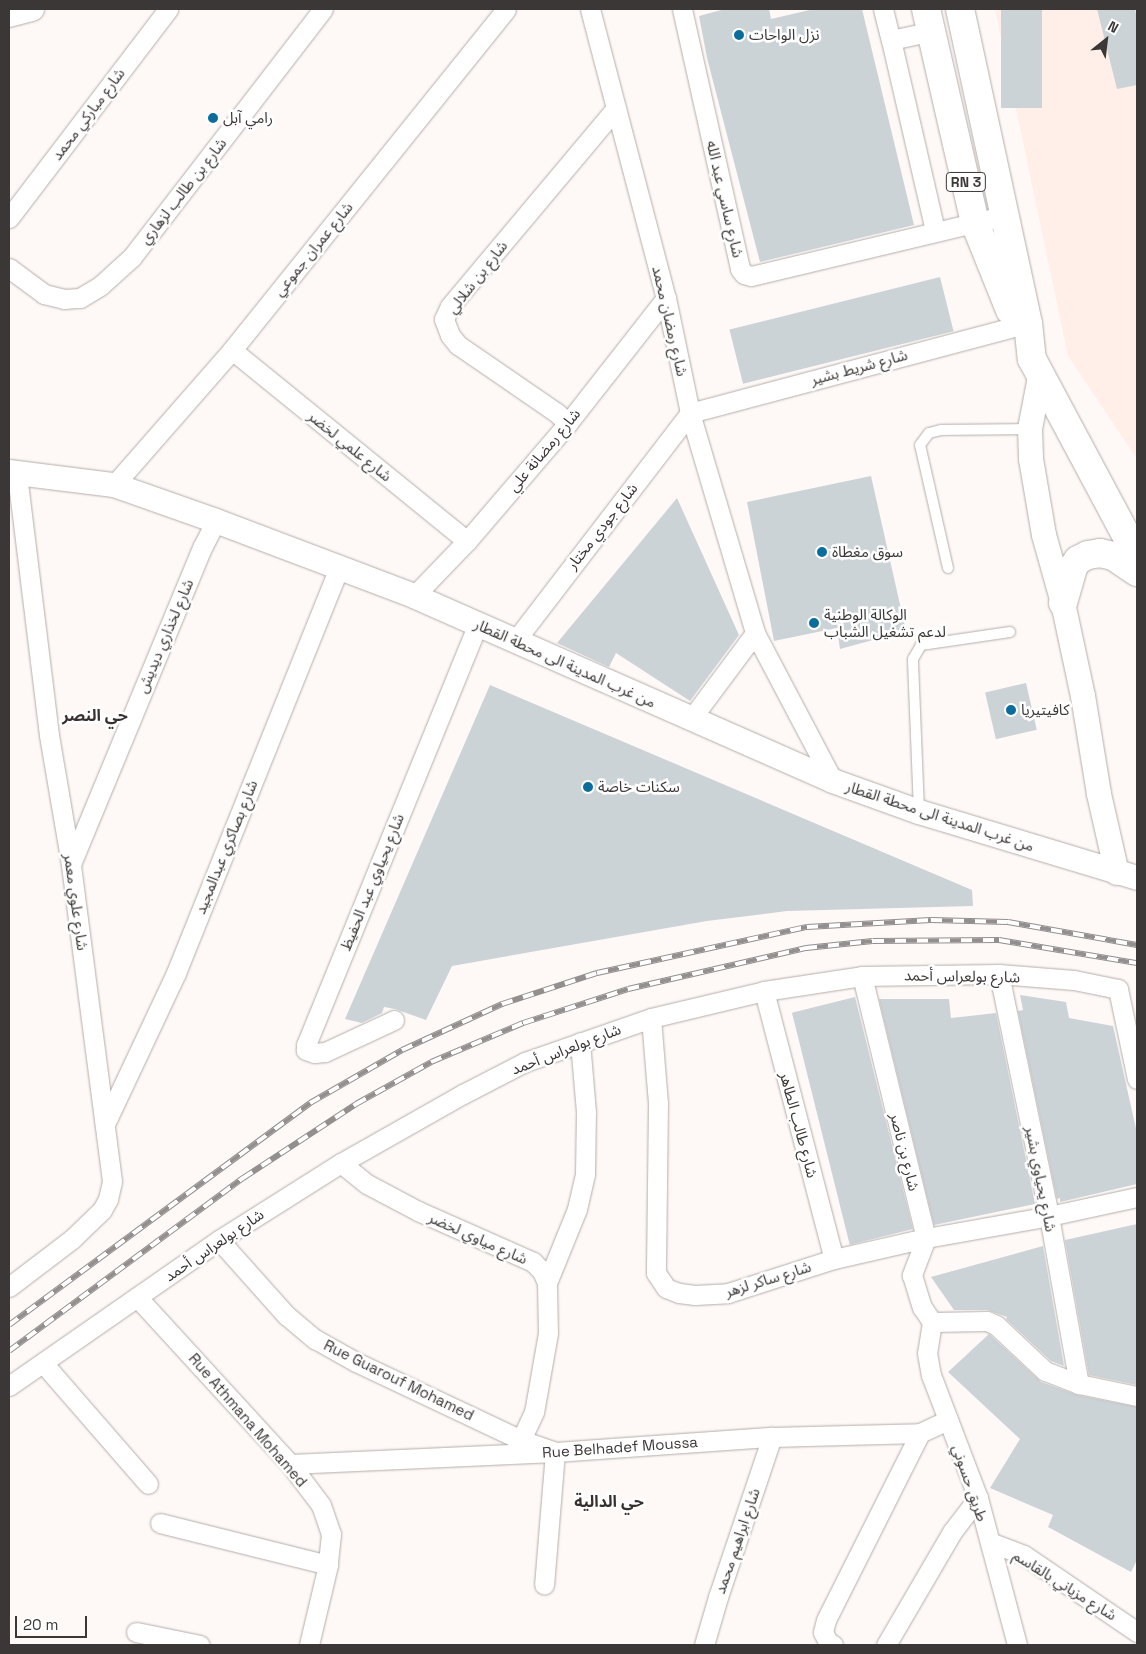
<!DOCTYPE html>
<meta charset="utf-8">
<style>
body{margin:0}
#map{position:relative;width:1146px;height:1654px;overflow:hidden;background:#fef9f7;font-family:"Space Grotesk","Noto Sans Arabic",sans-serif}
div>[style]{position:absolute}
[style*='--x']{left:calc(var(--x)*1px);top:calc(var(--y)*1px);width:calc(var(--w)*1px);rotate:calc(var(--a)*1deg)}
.built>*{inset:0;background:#ffefe8}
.building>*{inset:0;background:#ccd3d7;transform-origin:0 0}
.roads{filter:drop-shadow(0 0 1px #b4ada9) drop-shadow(0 0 1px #b4ada9)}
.service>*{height:10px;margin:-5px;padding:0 5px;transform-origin:5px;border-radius:5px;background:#fff}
.minor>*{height:19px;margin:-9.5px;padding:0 9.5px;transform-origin:9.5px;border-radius:9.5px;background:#fff}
.tertiary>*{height:24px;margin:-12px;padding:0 12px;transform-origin:12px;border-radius:12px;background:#fff}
.primary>*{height:28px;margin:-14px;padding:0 14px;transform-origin:14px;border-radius:14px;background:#fff}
.rail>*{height:5.5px;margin-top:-2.75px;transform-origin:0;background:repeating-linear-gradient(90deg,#fff 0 11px,#938f8e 0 22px);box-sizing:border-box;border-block:1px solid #938f8e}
.dots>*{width:14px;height:14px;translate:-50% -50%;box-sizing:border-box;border:2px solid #fff;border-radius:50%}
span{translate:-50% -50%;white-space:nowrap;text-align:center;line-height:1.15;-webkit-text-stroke:5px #fff;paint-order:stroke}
.shield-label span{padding:1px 4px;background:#fff;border:1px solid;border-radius:4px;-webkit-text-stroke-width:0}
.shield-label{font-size:14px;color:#3a3736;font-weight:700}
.poi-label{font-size:15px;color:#3a3736}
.left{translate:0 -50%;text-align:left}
.street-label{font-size:15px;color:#3a3736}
.neighbourhood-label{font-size:16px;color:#37302e;font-weight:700}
.frame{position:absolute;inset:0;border:10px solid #3a3736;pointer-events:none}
.north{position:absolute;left:1081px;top:15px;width:50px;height:50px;-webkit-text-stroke:4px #fff;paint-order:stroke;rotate:29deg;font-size:14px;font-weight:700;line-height:20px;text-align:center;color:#3a3736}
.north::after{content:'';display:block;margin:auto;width:18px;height:22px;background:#3a3736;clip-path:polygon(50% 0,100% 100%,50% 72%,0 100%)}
.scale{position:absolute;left:15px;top:1616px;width:72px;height:22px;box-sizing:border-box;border:2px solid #3a3736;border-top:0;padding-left:6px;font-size:15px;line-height:18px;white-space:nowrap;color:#3a3736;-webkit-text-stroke:4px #fff;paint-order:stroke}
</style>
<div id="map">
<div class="built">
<div style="clip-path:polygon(995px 9px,1137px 9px,1137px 459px,1068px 356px)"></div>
</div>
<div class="building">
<div style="clip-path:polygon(725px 9px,769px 9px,771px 19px,814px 9px,862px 9px,914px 225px,760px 262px,707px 58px,699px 16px)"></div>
<div style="left:1001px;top:9px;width:41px;height:99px"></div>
<div style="clip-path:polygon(1097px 9px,1135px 9px,1137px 20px,1137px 85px,1117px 89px)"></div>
<div style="left:940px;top:277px;width:56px;height:217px;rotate:76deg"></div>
<div style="clip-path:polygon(871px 476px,906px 631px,840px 649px,837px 628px,774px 641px,747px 502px)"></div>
<div style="clip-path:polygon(677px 498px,739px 635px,690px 701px,616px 653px,609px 667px,557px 643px)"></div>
<div style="left:1026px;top:683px;width:48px;height:42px;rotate:77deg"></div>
<div style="clip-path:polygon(490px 685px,972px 890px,973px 906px,787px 911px,707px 921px,452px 966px,426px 1020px,395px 1009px,384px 1007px,382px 1013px,362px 1023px,345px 1019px)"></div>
<div style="clip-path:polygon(1020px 995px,1066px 1002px,1069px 1018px,1113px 1026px,1137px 1133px,1137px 1184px,1060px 1202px,1060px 1198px,1057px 1199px,1018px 1011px,1023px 1010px)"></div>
<div style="left:855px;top:997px;width:239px;height:65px;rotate:76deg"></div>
<div style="clip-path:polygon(879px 999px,949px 999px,951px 1018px,996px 1013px,1035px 1204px,934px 1225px)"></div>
<div style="clip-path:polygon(1137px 1224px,1137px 1385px,1089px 1375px,1065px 1240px)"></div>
<div style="clip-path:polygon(1043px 1246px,1064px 1366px,1051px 1361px,1006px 1319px,1007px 1317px,987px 1310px,954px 1310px,931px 1277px)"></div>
<div style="clip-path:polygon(989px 1334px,1041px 1382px,1077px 1395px,1137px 1407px,1137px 1560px,1131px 1572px,1048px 1527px,1053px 1515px,990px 1488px,1020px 1439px,948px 1372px)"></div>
</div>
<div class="roads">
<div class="service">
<div style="--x:948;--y:568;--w:126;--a:-102.8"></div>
<div style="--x:920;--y:445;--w:15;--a:-53"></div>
<div style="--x:929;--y:433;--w:12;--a:-14"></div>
<div style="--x:941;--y:430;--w:89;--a:-0.6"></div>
<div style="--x:919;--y:811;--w:152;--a:-92.3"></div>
<div style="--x:913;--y:659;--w:16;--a:-60"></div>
<div style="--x:921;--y:645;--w:90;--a:-8.3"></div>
</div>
<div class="minor">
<div style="--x:590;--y:9;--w:299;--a:75.3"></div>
<div style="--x:666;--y:298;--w:117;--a:78.2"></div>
<div style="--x:690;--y:413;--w:229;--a:73.5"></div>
<div style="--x:755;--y:633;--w:167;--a:62.2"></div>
<div style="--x:682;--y:9;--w:266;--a:77.4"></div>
<div style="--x:740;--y:269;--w:6;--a:51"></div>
<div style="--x:744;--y:274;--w:7;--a:16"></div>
<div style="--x:751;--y:276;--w:259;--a:-13.4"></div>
<div style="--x:883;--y:9;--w:32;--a:76"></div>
<div style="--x:891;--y:40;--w:43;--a:-12.1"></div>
<div style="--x:891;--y:40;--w:196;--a:77"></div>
<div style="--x:9;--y:218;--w:263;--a:-52.7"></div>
<div style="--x:9;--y:268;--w:44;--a:36.6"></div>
<div style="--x:44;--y:294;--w:21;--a:14"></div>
<div style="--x:64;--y:299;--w:16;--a:-4"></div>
<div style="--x:80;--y:298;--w:23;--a:-31"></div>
<div style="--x:100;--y:286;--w:43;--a:-42.2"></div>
<div style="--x:132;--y:257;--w:313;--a:-52.4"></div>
<div style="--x:232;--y:350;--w:303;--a:39.1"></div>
<div style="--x:568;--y:423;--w:15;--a:-138"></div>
<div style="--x:557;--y:413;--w:120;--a:-145.5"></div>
<div style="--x:458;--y:345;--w:13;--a:-129"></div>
<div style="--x:450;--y:335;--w:17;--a:-111"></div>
<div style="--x:444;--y:319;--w:14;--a:-65"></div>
<div style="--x:450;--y:306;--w:258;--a:-50"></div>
<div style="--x:114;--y:485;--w:179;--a:-48.8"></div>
<div style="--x:232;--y:350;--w:437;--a:-51.2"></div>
<div style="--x:414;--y:596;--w:76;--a:-46.1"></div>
<div style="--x:467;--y:541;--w:155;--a:-49.4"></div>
<div style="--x:568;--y:423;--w:159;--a:-51.9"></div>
<div style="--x:515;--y:641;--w:287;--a:-52.5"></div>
<div style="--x:690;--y:413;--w:350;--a:-14.9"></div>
<div style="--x:691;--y:719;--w:107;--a:-53.3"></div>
<div style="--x:71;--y:864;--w:344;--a:-67.5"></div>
<div style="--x:203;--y:546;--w:28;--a:-63"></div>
<div style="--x:999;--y:974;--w:247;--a:78.3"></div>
<div style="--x:1049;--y:1216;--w:171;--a:79.9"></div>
<div style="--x:862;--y:976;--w:270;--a:76.3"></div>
<div style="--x:926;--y:1238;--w:40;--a:111"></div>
<div style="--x:912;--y:1275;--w:34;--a:73"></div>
<div style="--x:922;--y:1307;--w:18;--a:56"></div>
<div style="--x:764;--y:991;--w:277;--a:75.4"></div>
<div style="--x:651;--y:1018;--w:85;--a:85.3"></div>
<div style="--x:658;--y:1103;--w:170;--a:90.7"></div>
<div style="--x:656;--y:1273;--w:18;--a:56"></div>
<div style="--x:666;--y:1288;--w:14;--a:21"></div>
<div style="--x:679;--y:1293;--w:16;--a:7"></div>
<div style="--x:695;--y:1295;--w:33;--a:-3"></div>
<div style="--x:728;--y:1293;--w:111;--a:-17.8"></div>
<div style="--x:834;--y:1259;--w:94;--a:-12.9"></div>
<div style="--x:926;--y:1238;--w:125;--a:-10.1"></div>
<div style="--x:1049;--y:1216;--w:90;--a:-12.2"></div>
<div style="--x:394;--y:1020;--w:76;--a:155.1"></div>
<div style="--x:325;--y:1052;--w:11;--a:175"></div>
<div style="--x:314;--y:1053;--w:9;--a:-159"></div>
<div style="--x:306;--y:1050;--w:5;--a:-90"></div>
<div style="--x:306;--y:1045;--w:453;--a:-67.8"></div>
<div style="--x:105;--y:1124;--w:167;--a:-64.8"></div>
<div style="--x:176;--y:973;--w:439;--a:-68.1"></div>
<div style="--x:341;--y:1163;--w:33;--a:39"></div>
<div style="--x:367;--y:1184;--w:58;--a:27.9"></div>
<div style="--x:418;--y:1211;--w:126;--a:23.9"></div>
<div style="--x:533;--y:1262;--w:13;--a:45"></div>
<div style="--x:542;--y:1271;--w:13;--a:67"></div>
<div style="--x:547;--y:1283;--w:50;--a:88.9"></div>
<div style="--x:548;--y:1333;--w:80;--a:100"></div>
<div style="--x:534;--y:1412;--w:31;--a:115"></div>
<div style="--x:219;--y:1240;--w:101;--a:48.2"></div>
<div style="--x:286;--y:1315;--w:38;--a:40"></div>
<div style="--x:315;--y:1339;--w:47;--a:29.3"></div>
<div style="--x:356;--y:1362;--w:183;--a:25.3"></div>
<div style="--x:521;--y:1440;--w:36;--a:19"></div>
<div style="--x:555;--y:1452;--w:133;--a:94.7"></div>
<div style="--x:547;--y:1283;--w:80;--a:-67.9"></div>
<div style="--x:577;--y:1209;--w:36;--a:-77"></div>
<div style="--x:585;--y:1174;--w:62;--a:-89.1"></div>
<div style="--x:586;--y:1112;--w:70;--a:-94.9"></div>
<div style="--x:9;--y:1287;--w:79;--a:-37.3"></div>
<div style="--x:72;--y:1239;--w:42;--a:-44"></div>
<div style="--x:102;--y:1210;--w:13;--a:-61"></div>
<div style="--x:108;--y:1199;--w:18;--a:-77"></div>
<div style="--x:112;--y:1181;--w:320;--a:-97.4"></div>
<div style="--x:71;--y:864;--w:131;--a:-99.7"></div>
<div style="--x:49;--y:735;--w:264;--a:-97"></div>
<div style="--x:137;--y:1297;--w:226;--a:47.5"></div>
<div style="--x:290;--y:1464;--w:51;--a:52.9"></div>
<div style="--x:321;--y:1505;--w:31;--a:71"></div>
<div style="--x:331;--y:1534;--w:31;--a:96"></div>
<div style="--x:328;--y:1565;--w:82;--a:103.4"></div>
<div style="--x:932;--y:1322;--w:31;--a:99"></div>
<div style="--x:927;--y:1353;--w:22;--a:80"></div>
<div style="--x:931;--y:1375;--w:132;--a:69.1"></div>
<div style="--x:978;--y:1498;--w:152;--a:75.1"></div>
<div style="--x:932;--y:1322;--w:55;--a:-1"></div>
<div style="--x:987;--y:1321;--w:10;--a:24"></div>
<div style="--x:996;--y:1325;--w:67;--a:43.2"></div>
<div style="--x:1045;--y:1371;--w:36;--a:21"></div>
<div style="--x:1079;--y:1384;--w:59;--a:11.7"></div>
<div style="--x:43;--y:1363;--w:160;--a:49"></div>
<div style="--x:9;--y:1386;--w:256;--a:-34.8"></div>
<div style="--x:219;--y:1240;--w:144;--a:-32.3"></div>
<div style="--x:341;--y:1163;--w:140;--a:-29.5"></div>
<div style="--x:463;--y:1094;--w:70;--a:-27.3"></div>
<div style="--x:525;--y:1062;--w:133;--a:-19.2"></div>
<div style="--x:651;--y:1018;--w:116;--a:-13.4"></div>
<div style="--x:764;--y:991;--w:99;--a:-8.7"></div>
<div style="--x:862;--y:976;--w:137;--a:-0.8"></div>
<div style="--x:999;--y:974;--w:75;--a:4.6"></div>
<div style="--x:1074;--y:980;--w:45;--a:11.6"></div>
<div style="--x:1118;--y:989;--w:92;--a:78.1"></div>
<div style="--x:290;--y:1464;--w:265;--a:-2.6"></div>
<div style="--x:555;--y:1452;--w:218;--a:-4"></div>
<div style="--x:772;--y:1437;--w:148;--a:-1.5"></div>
<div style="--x:920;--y:1433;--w:31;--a:-25"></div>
<div style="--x:160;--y:1523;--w:173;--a:14"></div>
<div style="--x:990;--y:1542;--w:36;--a:21"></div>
<div style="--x:1024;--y:1555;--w:137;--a:34.3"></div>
<div style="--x:136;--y:1632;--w:65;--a:11.5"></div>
<div style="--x:704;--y:1645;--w:50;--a:-73.7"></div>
<div style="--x:718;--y:1597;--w:169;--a:-71.4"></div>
<div style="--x:833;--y:1645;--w:6;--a:-149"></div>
<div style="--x:828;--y:1642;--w:11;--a:-117"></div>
<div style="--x:823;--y:1632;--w:12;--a:-76"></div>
<div style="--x:826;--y:1620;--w:209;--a:-63.3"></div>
<div style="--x:886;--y:1645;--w:131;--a:-59.7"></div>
<div style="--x:952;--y:1532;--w:43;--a:-52.6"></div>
</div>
<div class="tertiary">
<div style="--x:9;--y:15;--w:24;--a:-15"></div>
<div style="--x:1040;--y:377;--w:53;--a:100.9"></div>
<div style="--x:1030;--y:429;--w:30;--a:88"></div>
<div style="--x:1031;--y:459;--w:77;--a:80.3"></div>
<div style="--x:1044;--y:535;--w:71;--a:74.4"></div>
<div style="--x:1063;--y:603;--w:95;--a:77.9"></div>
<div style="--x:1083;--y:696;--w:99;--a:80.7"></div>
<div style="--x:1099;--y:794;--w:81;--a:77.2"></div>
<div style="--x:9;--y:472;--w:106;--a:7.1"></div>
<div style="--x:114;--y:485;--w:108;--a:19.4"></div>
<div style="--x:216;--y:521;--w:212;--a:20.7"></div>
<div style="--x:414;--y:596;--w:458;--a:23.8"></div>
<div style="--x:833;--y:781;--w:91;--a:19.8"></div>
<div style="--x:919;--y:812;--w:228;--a:16.8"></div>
</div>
<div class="primary">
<div style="--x:926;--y:9;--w:220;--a:77.1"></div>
<div style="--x:975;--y:223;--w:94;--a:68.1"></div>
<div style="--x:960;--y:9;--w:321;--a:77.8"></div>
<div style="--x:1028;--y:323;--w:36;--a:84"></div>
<div style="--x:1032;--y:359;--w:223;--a:61.9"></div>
<div style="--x:1063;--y:603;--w:37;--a:-74"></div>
<div style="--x:1073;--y:567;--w:9;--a:-54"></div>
<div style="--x:1078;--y:560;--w:11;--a:-27"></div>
<div style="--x:1088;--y:555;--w:12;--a:-9"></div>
<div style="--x:1100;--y:553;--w:13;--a:13"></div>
<div style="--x:1113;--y:556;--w:29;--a:34"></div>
</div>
</div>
<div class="rail">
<div style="--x:9;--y:1325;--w:374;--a:-36.4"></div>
<div style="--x:310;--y:1103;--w:106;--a:-29.9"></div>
<div style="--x:402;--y:1050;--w:110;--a:-24.7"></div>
<div style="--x:502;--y:1004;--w:100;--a:-18.1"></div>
<div style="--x:597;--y:973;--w:215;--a:-12.4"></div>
<div style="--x:807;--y:927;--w:124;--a:-3.2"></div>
<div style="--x:931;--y:920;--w:77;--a:1.5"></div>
<div style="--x:1008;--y:922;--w:131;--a:10.1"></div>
<div style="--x:9;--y:1351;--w:291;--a:-36.5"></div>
<div style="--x:243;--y:1178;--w:135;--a:-33.2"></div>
<div style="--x:356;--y:1104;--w:86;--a:-29.2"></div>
<div style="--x:431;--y:1062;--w:100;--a:-23"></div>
<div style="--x:523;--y:1023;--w:110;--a:-17.9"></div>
<div style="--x:628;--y:989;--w:183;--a:-13"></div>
<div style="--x:806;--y:948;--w:67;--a:-6"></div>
<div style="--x:873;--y:941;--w:126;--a:-0.5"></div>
<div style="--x:999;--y:940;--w:140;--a:9.5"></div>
</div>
<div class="dots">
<div style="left:739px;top:35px;background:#0b6d9b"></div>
<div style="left:213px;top:118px;background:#0b6d9b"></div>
<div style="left:822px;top:552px;background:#0b6d9b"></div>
<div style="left:814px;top:623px;background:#0b6d9b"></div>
<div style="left:1011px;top:710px;background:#0b6d9b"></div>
<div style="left:588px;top:787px;background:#0b6d9b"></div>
</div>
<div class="shield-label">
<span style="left:966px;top:182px">RN 3</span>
</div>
<div class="poi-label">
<span class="left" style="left:749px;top:35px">نزل الواحات</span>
<span class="left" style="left:223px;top:118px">رامي آبل</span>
<span class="left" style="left:832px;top:552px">سوق مغطاة</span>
<span class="left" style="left:824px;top:623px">الوكالة الوطنية<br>لدعم تشغيل الشباب</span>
<span class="left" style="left:1021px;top:710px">كافيتيريا</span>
<span class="left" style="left:598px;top:787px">سكنات خاصة</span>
</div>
<div class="street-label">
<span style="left:88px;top:114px;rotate:-53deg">شارع مباركي محمد</span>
<span style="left:183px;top:191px;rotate:-52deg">شارع بن طالب لزهاري</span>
<span style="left:725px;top:199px;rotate:77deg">شارع ساسي عبد الله</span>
<span style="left:313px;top:249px;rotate:-51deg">شارع عمران جموعي</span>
<span style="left:477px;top:277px;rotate:-52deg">شارع بن شلالي</span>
<span style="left:670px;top:321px;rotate:77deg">شارع رمضان محمد</span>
<span style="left:859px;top:367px;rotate:-15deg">شارع شريط بشير</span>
<span style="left:350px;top:446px;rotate:39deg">شارع علمي لخضر</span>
<span style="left:544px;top:450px;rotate:-50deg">شارع رمضانة علي</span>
<span style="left:602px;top:526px;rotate:-52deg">شارع جودي مختار</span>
<span style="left:165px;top:636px;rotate:-67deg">شارع لخذاري ديديش</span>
<span style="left:565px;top:663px;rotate:24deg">من غرب المدينة الى محطة القطار</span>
<span style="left:940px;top:816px;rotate:18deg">من غرب المدينة الى محطة القطار</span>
<span style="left:226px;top:847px;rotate:-68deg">شارع بصاكري عبدالمجيد</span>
<span style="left:372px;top:882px;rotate:-68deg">شارع يحياوي عبد الحفيظ</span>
<span style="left:76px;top:902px;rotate:82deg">شارع علوي معمر</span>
<span style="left:962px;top:976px;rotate:1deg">شارع بولعراس أحمد</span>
<span style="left:566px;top:1049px;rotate:-21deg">شارع بولعراس أحمد</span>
<span style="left:799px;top:1125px;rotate:75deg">شارع طالب الطاهر</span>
<span style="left:905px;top:1152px;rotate:76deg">شارع بن ناصر</span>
<span style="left:1041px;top:1179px;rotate:79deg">شارع يحياوي بشير</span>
<span style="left:478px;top:1238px;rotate:24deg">شارع مياوي لخضر</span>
<span style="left:214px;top:1245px;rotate:-34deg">شارع بولعراس أحمد</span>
<span style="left:768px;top:1279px;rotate:-17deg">شارع ساكر لزهر</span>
<span style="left:399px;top:1380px;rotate:26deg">Rue Guarouf Mohamed</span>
<span style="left:248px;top:1420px;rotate:49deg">Rue Athmana Mohamed</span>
<span style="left:620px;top:1447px;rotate:-4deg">Rue Belhadef Moussa</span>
<span style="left:970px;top:1483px;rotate:71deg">طريق حسوني</span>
<span style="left:737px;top:1541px;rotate:-71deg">شارع ابراهيم محمد</span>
<span style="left:1065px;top:1585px;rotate:32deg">شارع مزياني بالقاسم</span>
</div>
<div class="neighbourhood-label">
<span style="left:95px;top:716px">حي النصر</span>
<span style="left:609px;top:1502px">حي الدالية</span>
</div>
<div class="frame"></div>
<div class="north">N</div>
<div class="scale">20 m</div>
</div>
